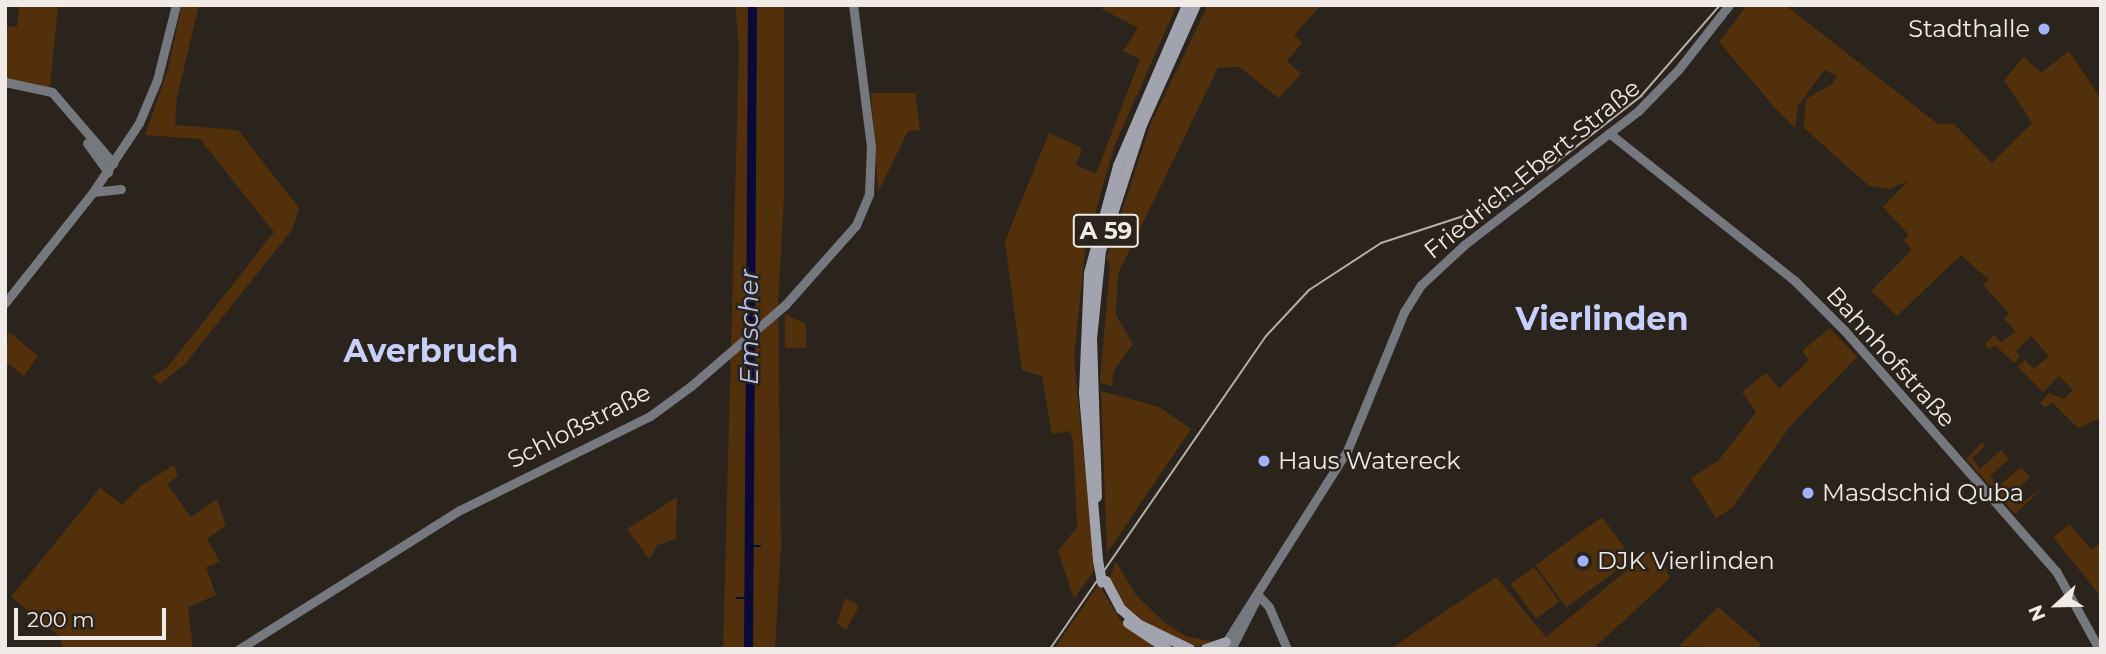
<!DOCTYPE html>
<meta charset="utf-8">
<style>
body{margin:0}
#map{position:relative;width:2106px;height:654px;overflow:hidden;background:#2b241d;font-family:Montserrat,sans-serif}
div>[style]{position:absolute}
[style*='--x']{left:calc(var(--x)*1px);top:calc(var(--y)*1px);width:calc(var(--w)*1px);rotate:calc(var(--a)*1deg)}
.green>*{inset:0;background:#52300b;transform-origin:0 0}
.stream>*{height:2px;margin:-1px;padding:0 1px;transform-origin:1px;border-radius:1px;background:#0a0a38}
.river>*{height:9px;margin:-4.5px;padding:0 4.5px;transform-origin:4.5px;border-radius:4.5px;background:#0a0a38}
.secondary>*{height:9px;margin:-4.5px;padding:0 4.5px;transform-origin:4.5px;border-radius:4.5px;background:#76787f}
.highway>*{height:10px;margin:-5px;padding:0 5px;transform-origin:5px;border-radius:5px;background:#a1a3af}
.tram>*{height:2px;margin:-1px;padding:0 1px;transform-origin:1px;border-radius:1px;background:#b4afa9}
.highway-bridge>*{height:10px;margin:-5px;padding:0 5px;transform-origin:5px;border-radius:5px;background:#a1a3af}
.dots>*{width:19px;height:19px;translate:-50% -50%;box-sizing:border-box;border:4px solid #2b241d;border-radius:50%}
span{translate:-50% -50%;white-space:nowrap;text-align:center;line-height:1.15;-webkit-text-stroke:5px #2b241d;paint-order:stroke}
.shield-label span{padding:2px 5px;background:#2b241d;border:2px solid;border-radius:5px;-webkit-text-stroke-width:0}
.shield-label{font-size:23px;color:#f0ebe6;font-weight:700}
.poi-label{font-size:24px;color:#f0ebe6}
.right{translate:-100% -50%;text-align:right}
.left{translate:0 -50%;text-align:left}
.street-label{font-size:24px;color:#f0ebe6}
.water-label{font-size:26px;color:#b8c3f4;font-style:italic}
.district-label{font-size:32px;color:#c6d0fa;font-weight:700}
.frame{position:absolute;inset:0;border:7px solid #f0ebe6;pointer-events:none}
.north{position:absolute;left:2022px;top:570px;width:70px;height:70px;-webkit-text-stroke:5px #2b241d;paint-order:stroke;rotate:248deg;font-size:19px;font-weight:700;line-height:28px;text-align:center;color:#f0ebe6}
.north::after{content:'';display:block;margin:auto;width:24px;height:32px;background:#f0ebe6;clip-path:polygon(50% 0,100% 100%,50% 72%,0 100%)}
.scale{position:absolute;left:14px;top:608px;width:152px;height:32px;box-sizing:border-box;border:4px solid #f0ebe6;border-top:0;padding-left:9px;font-size:21px;line-height:24px;white-space:nowrap;color:#f0ebe6;-webkit-text-stroke:5px #2b241d;paint-order:stroke}
</style>
<div id="map">
<div class="green">
<div style="clip-path:polygon(19px 5px,58px 5px,50px 88px,5px 81px,5px 26px,17px 27px)"></div>
<div style="clip-path:polygon(182px 5px,199px 5px,177px 97px,175px 125px,238px 130px,299px 208px,292px 230px,185px 364px,160px 384px,152px 377px,167px 368px,274px 232px,200px 139px,145px 135px,168px 69px)"></div>
<div style="clip-path:polygon(735px 5px,783px 5px,784px 14px,784px 196px,778px 304px,781px 545px,775px 649px,723px 649px,739px 47px)"></div>
<div style="clip-path:polygon(1104px 5px,1177px 5px,1114px 147px,1085px 250px,1074px 359px,1095px 569px,1074px 599px,1058px 551px,1077px 527px,1073px 442px,1070px 431px,1052px 434px,1042px 376px,1022px 370px,1005px 241px,1049px 133px,1082px 148px,1076px 165px,1096px 174px,1140px 59px,1123px 51px,1138px 28px,1102px 9px)"></div>
<div style="clip-path:polygon(1208px 5px,1321px 5px,1294px 35px,1302px 43px,1287px 61px,1301px 74px,1279px 98px,1239px 67px,1218px 68px,1118px 274px,1116px 315px,1133px 344px,1113px 372px,1112px 386px,1100px 383px,1110px 264px,1106px 259px,1151px 123px)"></div>
<div style="clip-path:polygon(1747px 5px,1785px 5px,1938px 124px,1954px 124px,1992px 163px,2032px 123px,2004px 80px,2024px 57px,2041px 73px,2069px 51px,2101px 99px,2101px 418px,2078px 428px,2052px 402px,2045px 407px,2040px 403px,2049px 393px,2064px 399px,2073px 390px,2059px 376px,2043px 392px,2018px 367px,2025px 360px,2034px 369px,2049px 356px,2031px 336px,2016px 351px,2020px 357px,2014px 363px,1995px 345px,1989px 349px,1985px 344px,1994px 335px,2000px 342px,2016px 332px,2004px 319px,2009px 313px,1983px 285px,1989px 280px,1961px 255px,1897px 316px,1871px 291px,1912px 250px,1904px 240px,1909px 235px,1883px 207px,1908px 181px,1889px 189px,1869px 186px,1804px 128px,1806px 99px,1832px 84px,1837px 76px,1824px 70px,1798px 106px,1795px 128px,1776px 109px,1719px 42px)"></div>
<div style="clip-path:polygon(871px 93px,915px 93px,920px 130px,908px 131px,878px 192px)"></div>
<div style="clip-path:polygon(785px 314px,806px 324px,806px 348px,785px 348px)"></div>
<div style="clip-path:polygon(1830px 328px,1857px 357px,1791px 425px,1732px 508px,1716px 518px,1691px 478px,1719px 460px,1756px 412px,1742px 392px,1766px 373px,1779px 389px,1809px 360px,1802px 351px)"></div>
<div style="clip-path:polygon(9px 332px,38px 356px,24px 376px,5px 361px)"></div>
<div style="clip-path:polygon(1101px 391px,1159px 407px,1191px 429px,1107px 553px)"></div>
<div style="clip-path:polygon(1982px 442px,1985px 446px,1972px 458px,1980px 469px,2001px 450px,2009px 459px,1990px 476px,1999px 486px,2021px 467px,2030px 477px,2011px 496px,2018px 505px,2043px 488px,2015px 514px,1966px 459px)"></div>
<div style="clip-path:polygon(174px 465px,178px 476px,167px 484px,191px 517px,217px 499px,226px 525px,207px 539px,220px 562px,206px 567px,216px 595px,188px 607px,193px 649px,63px 649px,59px 636px,11px 597px,100px 488px,122px 505px,142px 485px)"></div>
<div style="clip-path:polygon(677px 497px,676px 539px,657px 545px,650px 560px,627px 529px)"></div>
<div style="left:1602px;top:517px;width:52px;height:82px;rotate:54deg"></div>
<div style="clip-path:polygon(2070px 524px,2091px 550px,2101px 543px,2101px 597px,2053px 537px)"></div>
<div style="clip-path:polygon(1654px 548px,1670px 578px,1593px 649px,1390px 649px,1496px 577px,1546px 637px)"></div>
<div style="clip-path:polygon(1116px 562px,1136px 595px,1164px 622px,1185px 636px,1211px 641px,1210px 646px,1190px 646px,1163px 636px,1127px 611px,1109px 579px)"></div>
<div style="left:1534px;top:567px;width:43px;height:29px;rotate:54deg"></div>
<div style="clip-path:polygon(1099px 584px,1120px 620px,1157px 649px,1054px 649px)"></div>
<div style="clip-path:polygon(845px 598px,859px 606px,846px 630px,837px 623px)"></div>
<div style="clip-path:polygon(1718px 607px,1761px 644px,1758px 649px,1679px 646px)"></div>
</div>
<div class="stream">
<div style="--x:749;--y:546;--w:11;--a:0"></div>
<div style="--x:737;--y:598;--w:12;--a:0"></div>
</div>
<div class="river">
<div style="--x:748;--y:649;--w:644;--a:-89.64"></div>
</div>
<div class="secondary">
<div style="--x:5;--y:82;--w:48;--a:12"></div>
<div style="--x:52;--y:92;--w:94;--a:49.3"></div>
<div style="--x:1609;--y:133;--w:236;--a:38.5"></div>
<div style="--x:1794;--y:280;--w:71;--a:45"></div>
<div style="--x:1844;--y:330;--w:321;--a:48.7"></div>
<div style="--x:2056;--y:571;--w:89;--a:61.1"></div>
<div style="--x:87;--y:143;--w:36;--a:54"></div>
<div style="--x:93;--y:192;--w:28;--a:-6"></div>
<div style="--x:5;--y:303;--w:142;--a:-51.6"></div>
<div style="--x:93;--y:192;--w:83;--a:-56.3"></div>
<div style="--x:139;--y:123;--w:47;--a:-67.3"></div>
<div style="--x:157;--y:80;--w:77;--a:-75.8"></div>
<div style="--x:1258;--y:595;--w:16;--a:47"></div>
<div style="--x:1269;--y:607;--w:46;--a:66.8"></div>
<div style="--x:1223;--y:647;--w:232;--a:-57.7"></div>
<div style="--x:1347;--y:451;--w:150;--a:-67.7"></div>
<div style="--x:1404;--y:312;--w:32;--a:-58"></div>
<div style="--x:1421;--y:285;--w:59;--a:-42.9"></div>
<div style="--x:1464;--y:245;--w:220;--a:-37.6"></div>
<div style="--x:1638;--y:111;--w:57;--a:-45.7"></div>
<div style="--x:1678;--y:70;--w:83;--a:-51.9"></div>
<div style="--x:239;--y:649;--w:261;--a:-32.2"></div>
<div style="--x:460;--y:510;--w:212;--a:-26.3"></div>
<div style="--x:650;--y:416;--w:51;--a:-36.2"></div>
<div style="--x:691;--y:386;--w:124;--a:-40.8"></div>
<div style="--x:785;--y:305;--w:107;--a:-48.4"></div>
<div style="--x:856;--y:225;--w:34;--a:-67"></div>
<div style="--x:869;--y:194;--w:47;--a:-87.6"></div>
<div style="--x:871;--y:147;--w:143;--a:-97.2"></div>
<div style="--x:1231;--y:649;--w:57;--a:-63"></div>
</div>
<div class="highway">
<div style="--x:1097;--y:497;--w:158;--a:-91.8"></div>
<div style="--x:1092;--y:339;--w:88;--a:-84.2"></div>
<div style="--x:1101;--y:251;--w:133;--a:-72"></div>
<div style="--x:1142;--y:125;--w:132;--a:-65.8"></div>
<div style="--x:1098;--y:560;--w:168;--a:-94.8"></div>
<div style="--x:1084;--y:393;--w:120;--a:-87.6"></div>
<div style="--x:1089;--y:273;--w:111;--a:-74.8"></div>
<div style="--x:1118;--y:166;--w:175;--a:-66.8"></div>
<div style="--x:1106;--y:581;--w:32;--a:62"></div>
<div style="--x:1121;--y:609;--w:23;--a:41"></div>
<div style="--x:1138;--y:624;--w:58;--a:25.7"></div>
<div style="--x:1128;--y:623;--w:47;--a:33.7"></div>
<div style="--x:1206;--y:649;--w:21;--a:-19"></div>
</div>
<div class="tram">
<div style="--x:1050;--y:649;--w:380;--a:-55.4"></div>
<div style="--x:1266;--y:336;--w:63;--a:-46.9"></div>
<div style="--x:1309;--y:290;--w:86;--a:-33.1"></div>
<div style="--x:1381;--y:243;--w:103;--a:-18.1"></div>
<div style="--x:1479;--y:211;--w:50;--a:-27.6"></div>
<div style="--x:1523;--y:188;--w:150;--a:-37.9"></div>
<div style="--x:1641;--y:96;--w:121;--a:-49"></div>
</div>
<div class="highway-bridge">
<div style="--x:1098;--y:560;--w:23;--a:80"></div>
</div>
<div class="dots">
<div style="left:2044px;top:29px;background:#a3b2fd"></div>
<div style="left:1264px;top:461px;background:#a3b2fd"></div>
<div style="left:1808px;top:493px;background:#a3b2fd"></div>
<div style="left:1583px;top:561px;background:#a3b2fd"></div>
</div>
<div class="shield-label">
<span style="left:1106px;top:231px">A 59</span>
</div>
<div class="poi-label">
<span class="right" style="left:2030px;top:29px">Stadthalle</span>
<span class="left" style="left:1278px;top:461px">Haus Watereck</span>
<span class="left" style="left:1822px;top:493px">Masdschid Quba</span>
<span class="left" style="left:1597px;top:561px">DJK Vierlinden</span>
</div>
<div class="street-label">
<span style="left:1532px;top:169px;rotate:-39deg">Friedrich-Ebert-Straße</span>
<span style="left:1891px;top:357px;rotate:48deg">Bahnhofstraße</span>
<span style="left:579px;top:426px;rotate:-27deg">Schloßstraße</span>
</div>
<div class="water-label">
<span style="left:750px;top:327px;rotate:-90deg">Emscher</span>
</div>
<div class="district-label">
<span style="left:1602px;top:319px">Vierlinden</span>
<span style="left:431px;top:351px">Averbruch</span>
</div>
<div class="frame"></div>
<div class="north">N</div>
<div class="scale">200 m</div>
</div>
